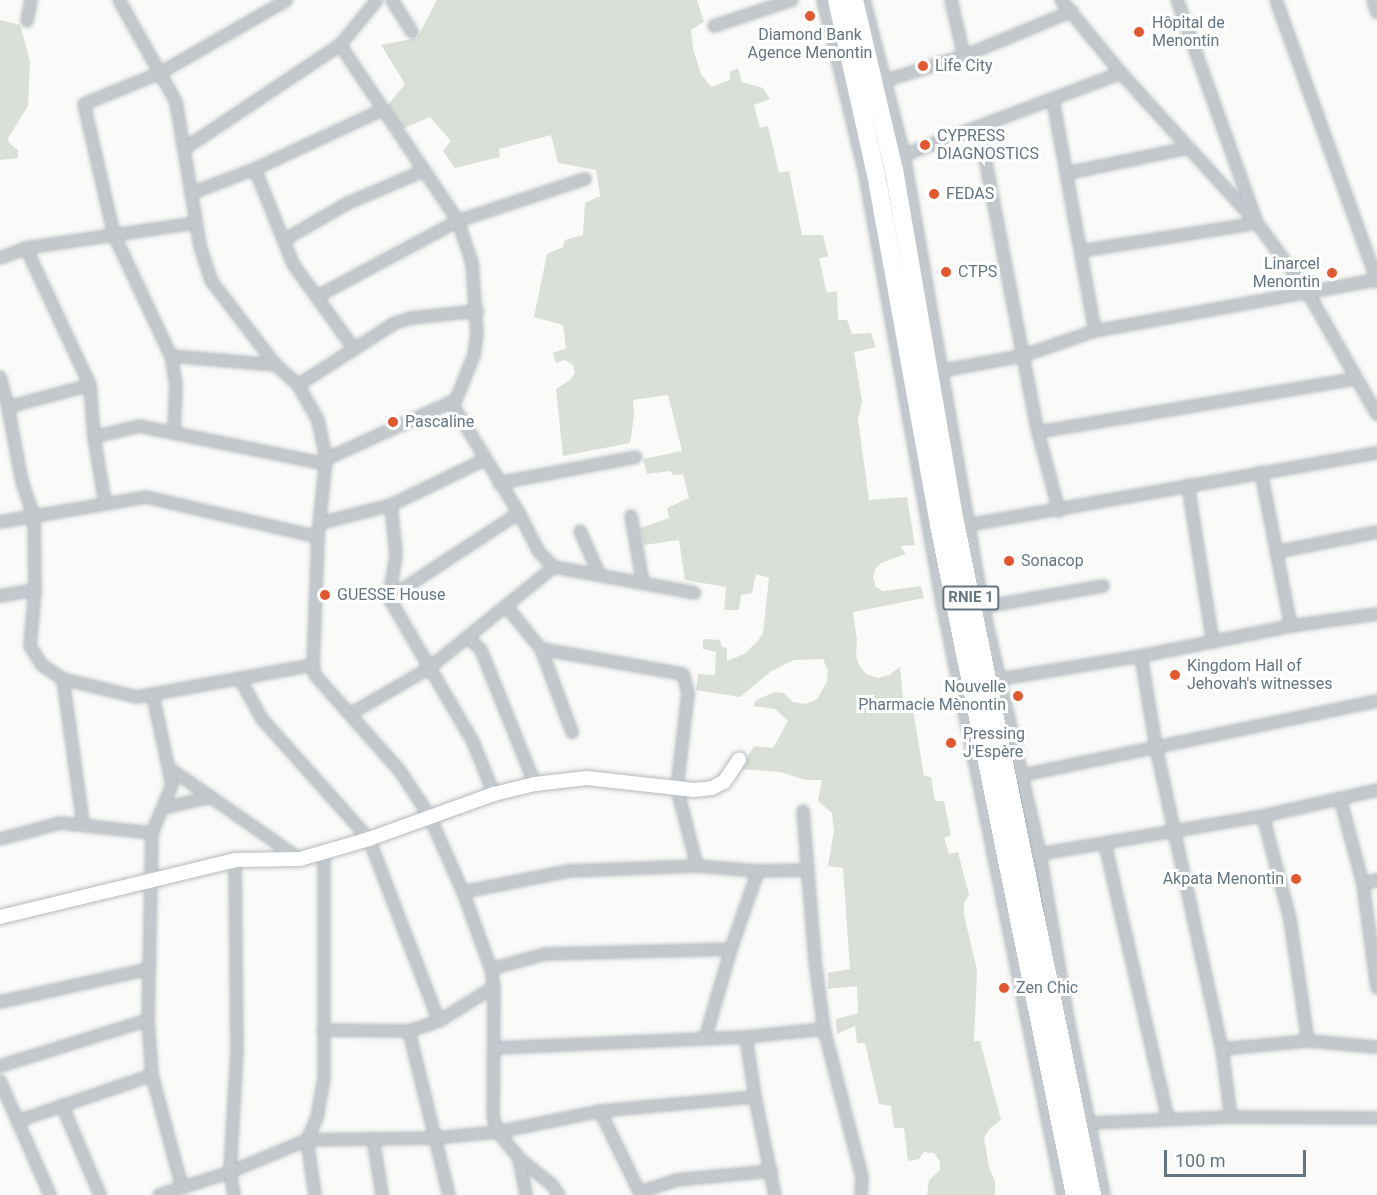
<!DOCTYPE html>
<meta charset="utf-8">
<style>
body{margin:0}
#map{position:relative;width:1377px;height:1195px;overflow:hidden;background:#fafaf8;font-family:Roboto,sans-serif}
div>[style]{position:absolute}
[style*='--x']{left:calc(var(--x)*1px);top:calc(var(--y)*1px);width:calc(var(--w)*1px);rotate:calc(var(--a)*1deg)}
.green>*{inset:0;background:#dadfd7}
.roads{filter:drop-shadow(0 0 2px #b3babf) drop-shadow(0 0 2px #b3babf)}
.street>*{height:10px;margin:-5px;padding:0 5px;transform-origin:5px;border-radius:5px;background:#c3c8cc}
.secondary>*{height:14px;margin:-7px;padding:0 7px;transform-origin:7px;border-radius:7px;background:#fff}
.highway>*{height:18px;margin:-9px;padding:0 9px;transform-origin:9px;border-radius:9px;background:#fff}
.dots>*{width:16px;height:16px;translate:-50% -50%;box-sizing:border-box;border:3px solid #fff;border-radius:50%}
span{translate:-50% -50%;white-space:nowrap;text-align:center;line-height:1.15;-webkit-text-stroke:6px #fff;paint-order:stroke}
.shield-label span{padding:2px 4px;background:#fff;border:2px solid;border-radius:4px;-webkit-text-stroke-width:0}
.shield-label{font-size:15px;color:#657683;font-weight:700}
.poi-label{font-size:16px;color:#657683}
.left{translate:0 -50%;text-align:left}
.right{translate:-100% -50%;text-align:right}
.scale{position:absolute;left:1164px;top:1150px;width:142px;height:27px;box-sizing:border-box;border:3px solid #657683;border-top:0;padding-left:8px;font-size:18px;line-height:21px;white-space:nowrap;color:#657683;-webkit-text-stroke:4px #fff;paint-order:stroke}
</style>
<div id="map">
<div class="green">
<div style="clip-path:polygon(437px 0,697px 0,704px 22px,691px 30px,693px 49px,701px 74px,711px 87px,730px 80px,730px 72px,738px 68px,742px 82px,763px 88px,770px 99px,754px 105px,760px 128px,768px 126px,779px 173px,789px 171px,802px 235px,823px 235px,828px 256px,819px 259px,827px 293px,837px 291px,838px 320px,847px 320px,852px 334px,871px 333px,876px 347px,854px 352px,862px 402px,858px 420px,869px 500px,907px 497px,915px 545px,900px 546px,906px 554px,881px 563px,875px 569px,873px 578px,876px 587px,883px 591px,921px 586px,924px 598px,853px 612px,857px 641px,856px 655px,859px 665px,866px 674px,878px 678px,889px 675px,900px 667px,904px 708px,913px 709px,924px 776px,931px 777px,935px 801px,944px 801px,951px 835px,944px 838px,949px 854px,958px 852px,969px 895px,964px 903px,964px 915px,977px 970px,974px 1041px,980px 1041px,1001px 1120px,990px 1128px,984px 1138px,989px 1168px,995px 1181px,995px 1195px,927px 1195px,929px 1180px,940px 1170px,940px 1162px,934px 1153px,924px 1152px,919px 1159px,908px 1161px,904px 1128px,894px 1128px,891px 1106px,879px 1104px,865px 1043px,857px 1043px,855px 1026px,837px 1034px,836px 1019px,858px 1013px,857px 986px,828px 989px,828px 973px,850px 969px,843px 868px,828px 866px,834px 831px,832px 813px,818px 801px,822px 780px,806px 780px,780px 772px,740px 769px,754px 746px,773px 748px,788px 721px,775px 709px,753px 706px,756px 700px,775px 692px,784px 693px,793px 702px,806px 704px,817px 699px,827px 682px,828px 671px,823px 659px,794px 660px,770px 672px,740px 697px,696px 690px,698px 674px,715px 675px,716px 652px,703px 649px,703px 639px,720px 640px,722px 647px,727px 648px,727px 661px,744px 654px,758px 641px,763px 633px,769px 578px,756px 574px,752px 593px,741px 595px,739px 610px,724px 610px,726px 587px,685px 580px,679px 540px,644px 545px,640px 528px,669px 518px,667px 508px,689px 498px,683px 474px,673px 475px,670px 471px,647px 474px,643px 459px,682px 451px,668px 395px,633px 400px,634px 416px,630px 443px,563px 456px,556px 389px,570px 380px,575px 373px,573px 365px,565px 360px,556px 363px,553px 353px,566px 348px,563px 325px,534px 317px,547px 254px,563px 247px,565px 240px,583px 235px,585px 203px,600px 196px,596px 170px,558px 163px,551px 135px,499px 149px,500px 157px,455px 168px,443px 151px,451px 141px,430px 117px,402px 129px,387px 106px,405px 84px,381px 45px,417px 38px)"></div>
<div style="clip-path:polygon(0 20px,20px 25px,30px 61px,28px 106px,8px 138px,9px 143px,18px 150px,18px 158px,0 160px)"></div>
</div>
<div class="roads">
<div class="street">
<div style="--x:119;--y:0;--w:117;--a:60.8"></div>
<div style="--x:176;--y:102;--w:146;--a:80.5"></div>
<div style="--x:200;--y:246;--w:38;--a:72"></div>
<div style="--x:212;--y:282;--w:105;--a:52.4"></div>
<div style="--x:276;--y:365;--w:30;--a:42"></div>
<div style="--x:298;--y:385;--w:40;--a:60.3"></div>
<div style="--x:318;--y:420;--w:40;--a:78"></div>
<div style="--x:326;--y:459;--w:78;--a:95.9"></div>
<div style="--x:318;--y:537;--w:128;--a:92.2"></div>
<div style="--x:313;--y:665;--w:10;--a:79"></div>
<div style="--x:315;--y:675;--w:128;--a:48.5"></div>
<div style="--x:400;--y:771;--w:55;--a:56.9"></div>
<div style="--x:430;--y:817;--w:82;--a:66.3"></div>
<div style="--x:463;--y:892;--w:82;--a:70"></div>
<div style="--x:491;--y:969;--w:18;--a:81"></div>
<div style="--x:494;--y:987;--w:130;--a:90.4"></div>
<div style="--x:493;--y:1117;--w:16;--a:72"></div>
<div style="--x:498;--y:1132;--w:33;--a:51"></div>
<div style="--x:519;--y:1158;--w:43;--a:39.3"></div>
<div style="--x:552;--y:1185;--w:12;--a:55"></div>
<div style="--x:392;--y:0;--w:38;--a:58"></div>
<div style="--x:823;--y:0;--w:179;--a:76.4"></div>
<div style="--x:865;--y:174;--w:430;--a:79.8"></div>
<div style="--x:941;--y:597;--w:610;--a:78.47"></div>
<div style="--x:864;--y:0;--w:160;--a:75.5"></div>
<div style="--x:904;--y:155;--w:459;--a:80.1"></div>
<div style="--x:983;--y:607;--w:253;--a:77"></div>
<div style="--x:1040;--y:854;--w:168;--a:80.4"></div>
<div style="--x:1068;--y:1020;--w:179;--a:78.4"></div>
<div style="--x:951;--y:0;--w:57;--a:76.9"></div>
<div style="--x:1061;--y:0;--w:94;--a:50.6"></div>
<div style="--x:1121;--y:73;--w:202;--a:47.8"></div>
<div style="--x:1257;--y:223;--w:84;--a:53.7"></div>
<div style="--x:1307;--y:291;--w:142;--a:60.4"></div>
<div style="--x:1276;--y:0;--w:299;--a:70.2"></div>
<div style="--x:1373;--y:0;--w:13;--a:72"></div>
<div style="--x:27;--y:21;--w:21;--a:-79"></div>
<div style="--x:714;--y:26;--w:82;--a:-18.4"></div>
<div style="--x:884;--y:81;--w:84;--a:-17.4"></div>
<div style="--x:964;--y:56;--w:117;--a:-22.6"></div>
<div style="--x:1053;--y:100;--w:235;--a:79.7"></div>
<div style="--x:979;--y:127;--w:311;--a:79.1"></div>
<div style="--x:1038;--y:432;--w:82;--a:75.1"></div>
<div style="--x:184;--y:149;--w:187;--a:-33.7"></div>
<div style="--x:340;--y:45;--w:58;--a:-50.6"></div>
<div style="--x:904;--y:155;--w:232;--a:-20.7"></div>
<div style="--x:255;--y:169;--w:102;--a:68.2"></div>
<div style="--x:293;--y:264;--w:105;--a:54.3"></div>
<div style="--x:1068;--y:173;--w:123;--a:-11.8"></div>
<div style="--x:192;--y:193;--w:67;--a:-20.9"></div>
<div style="--x:255;--y:169;--w:140;--a:-24.9"></div>
<div style="--x:284;--y:240;--w:72;--a:-30.1"></div>
<div style="--x:346;--y:204;--w:84;--a:-23.2"></div>
<div style="--x:26;--y:248;--w:151;--a:65"></div>
<div style="--x:90;--y:385;--w:52;--a:85.6"></div>
<div style="--x:94;--y:437;--w:67;--a:80.5"></div>
<div style="--x:1081;--y:251;--w:178;--a:-9"></div>
<div style="--x:1257;--y:223;--w:237;--a:-109.7"></div>
<div style="--x:0;--y:258;--w:28;--a:-21"></div>
<div style="--x:26;--y:248;--w:172;--a:-8.4"></div>
<div style="--x:318;--y:296;--w:159;--a:-28.2"></div>
<div style="--x:458;--y:221;--w:134;--a:-18.3"></div>
<div style="--x:171;--y:356;--w:105;--a:4.9"></div>
<div style="--x:940;--y:371;--w:83;--a:-10.4"></div>
<div style="--x:1022;--y:356;--w:77;--a:-18.9"></div>
<div style="--x:1095;--y:331;--w:287;--a:-10.3"></div>
<div style="--x:0;--y:377;--w:31;--a:75"></div>
<div style="--x:8;--y:407;--w:76;--a:79.4"></div>
<div style="--x:22;--y:482;--w:36;--a:71"></div>
<div style="--x:34;--y:516;--w:74;--a:89.2"></div>
<div style="--x:35;--y:590;--w:56;--a:95.1"></div>
<div style="--x:30;--y:646;--w:22;--a:58"></div>
<div style="--x:42;--y:665;--w:25;--a:34"></div>
<div style="--x:63;--y:679;--w:76;--a:13.7"></div>
<div style="--x:137;--y:697;--w:179;--a:-10.3"></div>
<div style="--x:298;--y:385;--w:115;--a:-32.6"></div>
<div style="--x:395;--y:323;--w:17;--a:-17"></div>
<div style="--x:411;--y:318;--w:67;--a:-6"></div>
<div style="--x:451;--y:402;--w:130;--a:58.5"></div>
<div style="--x:519;--y:513;--w:44;--a:62.9"></div>
<div style="--x:539;--y:552;--w:21;--a:45"></div>
<div style="--x:554;--y:567;--w:143;--a:10.4"></div>
<div style="--x:8;--y:407;--w:85;--a:-15"></div>
<div style="--x:174;--y:432;--w:46;--a:-87.5"></div>
<div style="--x:176;--y:386;--w:30;--a:-99"></div>
<div style="--x:171;--y:356;--w:134;--a:-115.2"></div>
<div style="--x:114;--y:235;--w:134;--a:-102.9"></div>
<div style="--x:84;--y:104;--w:82;--a:-22.2"></div>
<div style="--x:160;--y:73;--w:146;--a:-29.9"></div>
<div style="--x:1038;--y:432;--w:322;--a:-9.5"></div>
<div style="--x:94;--y:437;--w:46;--a:-13.7"></div>
<div style="--x:139;--y:426;--w:190;--a:11.5"></div>
<div style="--x:326;--y:459;--w:143;--a:-24.4"></div>
<div style="--x:456;--y:400;--w:48;--a:-68.2"></div>
<div style="--x:474;--y:355;--w:22;--a:-82"></div>
<div style="--x:477;--y:333;--w:70;--a:-94.1"></div>
<div style="--x:472;--y:263;--w:44;--a:-108.4"></div>
<div style="--x:458;--y:221;--w:212;--a:-123.8"></div>
<div style="--x:1261;--y:472;--w:157;--a:79"></div>
<div style="--x:499;--y:483;--w:139;--a:-10.7"></div>
<div style="--x:1188;--y:485;--w:159;--a:81"></div>
<div style="--x:391;--y:505;--w:50;--a:84.3"></div>
<div style="--x:396;--y:555;--w:44;--a:99.2"></div>
<div style="--x:389;--y:598;--w:167;--a:59.7"></div>
<div style="--x:473;--y:742;--w:56;--a:68"></div>
<div style="--x:631;--y:516;--w:68;--a:79.8"></div>
<div style="--x:0;--y:522;--w:148;--a:-9.7"></div>
<div style="--x:146;--y:497;--w:177;--a:13.1"></div>
<div style="--x:321;--y:523;--w:72;--a:-14.4"></div>
<div style="--x:391;--y:505;--w:106;--a:-25.8"></div>
<div style="--x:968;--y:525;--w:415;--a:-10"></div>
<div style="--x:580;--y:531;--w:49;--a:66"></div>
<div style="--x:1276;--y:552;--w:103;--a:-11.2"></div>
<div style="--x:0;--y:596;--w:36;--a:-10"></div>
<div style="--x:389;--y:598;--w:155;--a:-33.2"></div>
<div style="--x:506;--y:606;--w:55;--a:50.9"></div>
<div style="--x:541;--y:649;--w:89;--a:69.5"></div>
<div style="--x:983;--y:607;--w:122;--a:-9.9"></div>
<div style="--x:468;--y:637;--w:18;--a:45"></div>
<div style="--x:481;--y:650;--w:144;--a:68.1"></div>
<div style="--x:541;--y:649;--w:144;--a:10"></div>
<div style="--x:683;--y:674;--w:20;--a:75"></div>
<div style="--x:688;--y:693;--w:96;--a:96.6"></div>
<div style="--x:677;--y:788;--w:81;--a:75.6"></div>
<div style="--x:1141;--y:656;--w:92;--a:80.6"></div>
<div style="--x:1156;--y:747;--w:309;--a:77.7"></div>
<div style="--x:1222;--y:1049;--w:69;--a:82.5"></div>
<div style="--x:63;--y:679;--w:146;--a:82.1"></div>
<div style="--x:240;--y:679;--w:46;--a:61.2"></div>
<div style="--x:262;--y:719;--w:161;--a:48.3"></div>
<div style="--x:369;--y:839;--w:195;--a:69"></div>
<div style="--x:1000;--y:679;--w:143;--a:-9.3"></div>
<div style="--x:1141;--y:656;--w:153;--a:-11.3"></div>
<div style="--x:1291;--y:626;--w:87;--a:-7.9"></div>
<div style="--x:153;--y:696;--w:91;--a:77.9"></div>
<div style="--x:172;--y:785;--w:52;--a:112.6"></div>
<div style="--x:152;--y:833;--w:187;--a:91.2"></div>
<div style="--x:148;--y:1020;--w:55;--a:85.8"></div>
<div style="--x:152;--y:1075;--w:116;--a:75"></div>
<div style="--x:350;--y:714;--w:90;--a:-30"></div>
<div style="--x:428;--y:669;--w:162;--a:-39"></div>
<div style="--x:169;--y:768;--w:160;--a:34.8"></div>
<div style="--x:1023;--y:775;--w:362;--a:-11.8"></div>
<div style="--x:1340;--y:798;--w:89;--a:75"></div>
<div style="--x:1363;--y:884;--w:105;--a:82.3"></div>
<div style="--x:163;--y:808;--w:49;--a:-12.9"></div>
<div style="--x:803;--y:811;--w:150;--a:85.4"></div>
<div style="--x:815;--y:961;--w:69;--a:82.5"></div>
<div style="--x:824;--y:1029;--w:153;--a:75.6"></div>
<div style="--x:862;--y:1177;--w:18;--a:93"></div>
<div style="--x:1263;--y:816;--w:106;--a:75.3"></div>
<div style="--x:1290;--y:919;--w:123;--a:81.6"></div>
<div style="--x:0;--y:839;--w:62;--a:-14.9"></div>
<div style="--x:60;--y:823;--w:93;--a:6.2"></div>
<div style="--x:1105;--y:844;--w:281;--a:77.1"></div>
<div style="--x:1040;--y:854;--w:226;--a:-9.7"></div>
<div style="--x:1263;--y:816;--w:117;--a:-12.8"></div>
<div style="--x:1363;--y:884;--w:15;--a:-16"></div>
<div style="--x:463;--y:892;--w:108;--a:-11.2"></div>
<div style="--x:569;--y:871;--w:128;--a:-2.2"></div>
<div style="--x:697;--y:866;--w:61;--a:4.7"></div>
<div style="--x:758;--y:871;--w:50;--a:-1.1"></div>
<div style="--x:491;--y:969;--w:56;--a:-15.5"></div>
<div style="--x:545;--y:954;--w:186;--a:-1.5"></div>
<div style="--x:0;--y:1002;--w:153;--a:-12.5"></div>
<div style="--x:323;--y:1030;--w:86;--a:0.7"></div>
<div style="--x:409;--y:1031;--w:32;--a:-18"></div>
<div style="--x:439;--y:1021;--w:65;--a:-31.7"></div>
<div style="--x:409;--y:1031;--w:169;--a:76.3"></div>
<div style="--x:746;--y:1037;--w:61;--a:81.5"></div>
<div style="--x:755;--y:1097;--w:100;--a:78.5"></div>
<div style="--x:705;--y:1039;--w:94;--a:-73.9"></div>
<div style="--x:731;--y:949;--w:83;--a:-70.9"></div>
<div style="--x:494;--y:1048;--w:252;--a:-2.5"></div>
<div style="--x:746;--y:1037;--w:78;--a:-5.9"></div>
<div style="--x:1222;--y:1049;--w:86;--a:-5.3"></div>
<div style="--x:1308;--y:1041;--w:69;--a:5"></div>
<div style="--x:0;--y:1066;--w:155;--a:-17.3"></div>
<div style="--x:0;--y:1081;--w:124;--a:66.3"></div>
<div style="--x:62;--y:1105;--w:98;--a:67.1"></div>
<div style="--x:600;--y:1111;--w:93;--a:64"></div>
<div style="--x:18;--y:1121;--w:142;--a:-18.9"></div>
<div style="--x:1090;--y:1123;--w:141;--a:-2.4"></div>
<div style="--x:1231;--y:1117;--w:146;--a:0.4"></div>
<div style="--x:373;--y:1138;--w:58;--a:81"></div>
<div style="--x:519;--y:1158;--w:38;--a:79"></div>
<div style="--x:640;--y:1192;--w:38;--a:-18"></div>
<div style="--x:676;--y:1180;--w:96;--a:-5.4"></div>
<div style="--x:159;--y:1195;--w:75;--a:-17.9"></div>
<div style="--x:230;--y:1172;--w:83;--a:-22.6"></div>
<div style="--x:307;--y:1140;--w:128;--a:-0.9"></div>
<div style="--x:435;--y:1138;--w:63;--a:-5.4"></div>
<div style="--x:498;--y:1132;--w:104;--a:-11.6"></div>
<div style="--x:600;--y:1111;--w:156;--a:-5.2"></div>
<div style="--x:234;--y:1195;--w:23;--a:-100"></div>
<div style="--x:230;--y:1172;--w:120;--a:-86.7"></div>
<div style="--x:237;--y:1052;--w:192;--a:-90.6"></div>
<div style="--x:315;--y:1195;--w:56;--a:-98.3"></div>
<div style="--x:307;--y:1140;--w:24;--a:-66"></div>
<div style="--x:317;--y:1118;--w:41;--a:-80.1"></div>
<div style="--x:324;--y:1078;--w:226;--a:-90"></div>
</div>
<div class="secondary">
<div style="--x:0;--y:917;--w:242;--a:-13.6"></div>
<div style="--x:235;--y:860;--w:65;--a:-0.9"></div>
<div style="--x:300;--y:859;--w:72;--a:-16.2"></div>
<div style="--x:369;--y:839;--w:133;--a:-19.8"></div>
<div style="--x:494;--y:794;--w:42;--a:-13.7"></div>
<div style="--x:535;--y:784;--w:52;--a:-6.6"></div>
<div style="--x:587;--y:778;--w:108;--a:6.4"></div>
<div style="--x:694;--y:790;--w:18;--a:-6"></div>
<div style="--x:712;--y:788;--w:13;--a:-27"></div>
<div style="--x:724;--y:782;--w:27;--a:-56"></div>
</div>
<div class="highway">
<div style="--x:837;--y:0;--w:178;--a:77.4"></div>
<div style="--x:876;--y:174;--w:357;--a:79.8"></div>
<div style="--x:939;--y:525;--w:684;--a:78.53"></div>
<div style="--x:854;--y:0;--w:175;--a:76.8"></div>
<div style="--x:894;--y:170;--w:357;--a:80.2"></div>
<div style="--x:955;--y:522;--w:687;--a:78.49"></div>
</div>
</div>
<div class="dots">
<div style="left:810px;top:16px;background:#e4572e"></div>
<div style="left:1139px;top:32px;background:#e4572e"></div>
<div style="left:923px;top:66px;background:#e4572e"></div>
<div style="left:925px;top:145px;background:#e4572e"></div>
<div style="left:934px;top:194px;background:#e4572e"></div>
<div style="left:946px;top:272px;background:#e4572e"></div>
<div style="left:1332px;top:273px;background:#e4572e"></div>
<div style="left:393px;top:422px;background:#e4572e"></div>
<div style="left:1009px;top:561px;background:#e4572e"></div>
<div style="left:325px;top:595px;background:#e4572e"></div>
<div style="left:1175px;top:675px;background:#e4572e"></div>
<div style="left:1018px;top:696px;background:#e4572e"></div>
<div style="left:951px;top:743px;background:#e4572e"></div>
<div style="left:1296px;top:879px;background:#e4572e"></div>
<div style="left:1004px;top:988px;background:#e4572e"></div>
</div>
<div class="shield-label">
<span style="left:971px;top:598px">RNIE 1</span>
</div>
<div class="poi-label">
<span class="left" style="left:1152px;top:32px">Hôpital de<br>Menontin</span>
<span style="left:810px;top:44px">Diamond Bank<br>Agence Menontin</span>
<span class="left" style="left:935px;top:66px">Life City</span>
<span class="left" style="left:937px;top:145px">CYPRESS<br>DIAGNOSTICS</span>
<span class="left" style="left:946px;top:194px">FEDAS</span>
<span class="right" style="left:1320px;top:273px">Linarcel<br>Menontin</span>
<span class="left" style="left:958px;top:272px">CTPS</span>
<span class="left" style="left:405px;top:422px">Pascaline</span>
<span class="left" style="left:1021px;top:561px">Sonacop</span>
<span class="left" style="left:337px;top:595px">GUESSE House</span>
<span class="left" style="left:1187px;top:675px">Kingdom Hall of<br>Jehovah's witnesses</span>
<span class="right" style="left:1006px;top:696px">Nouvelle<br>Pharmacie Mènontin</span>
<span class="left" style="left:963px;top:743px">Pressing<br>J'Espère</span>
<span class="right" style="left:1284px;top:879px">Akpata Menontin</span>
<span class="left" style="left:1016px;top:988px">Zen Chic</span>
</div>
<div class="scale">100 m</div>
</div>
